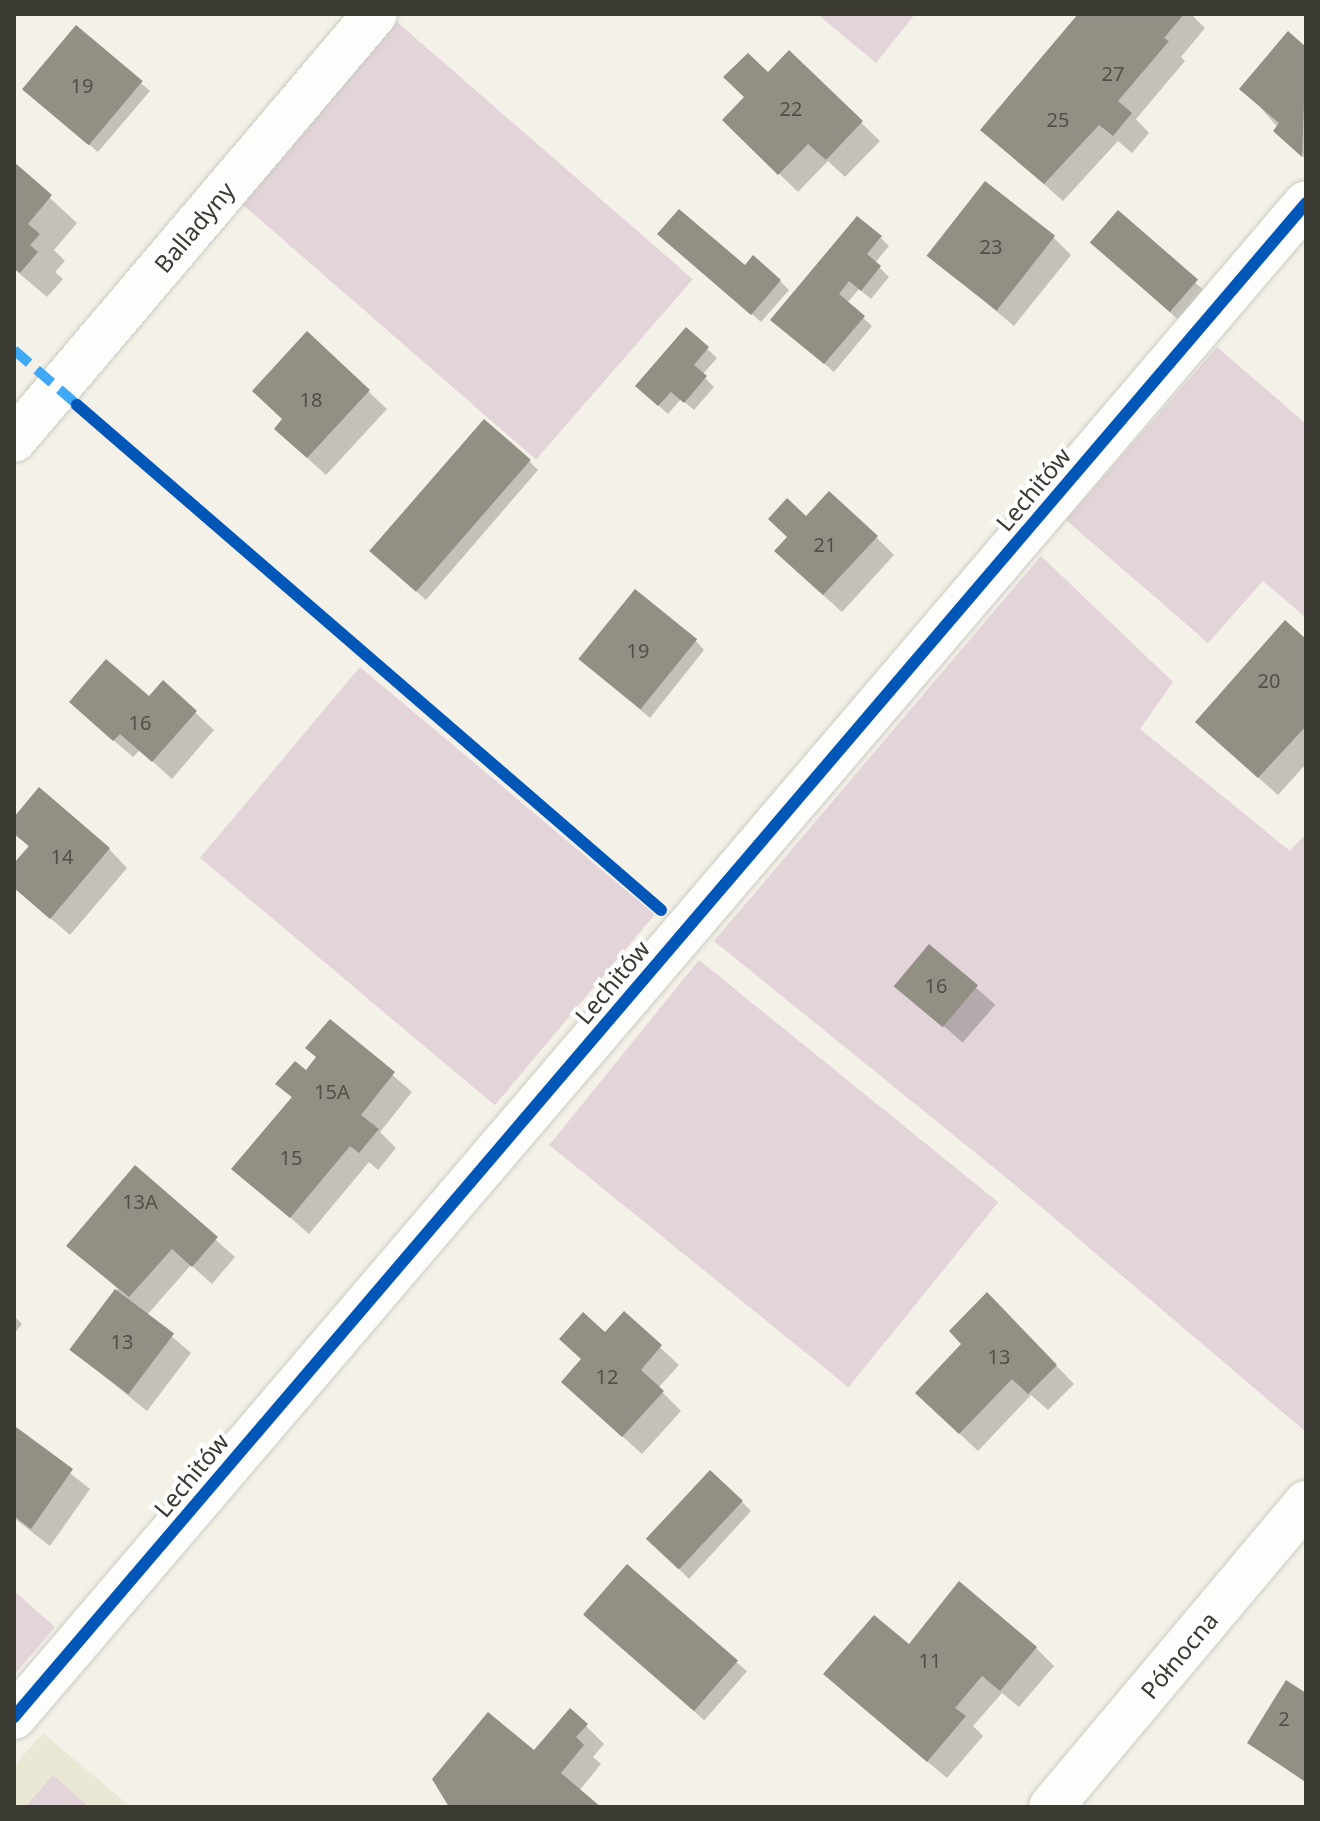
<!DOCTYPE html>
<meta charset="utf-8">
<style>
body{margin:0}
#map{position:relative;width:1320px;height:1821px;overflow:hidden;background:#f4f2e8;font-family:"Noto Sans",sans-serif}
div>[style]{position:absolute}
[style*='--x']{left:calc(var(--x)*1px);top:calc(var(--y)*1px);width:calc(var(--w)*1px);rotate:calc(var(--a)*1deg)}
.built>*{inset:0;background:#ebe7d5}
.green>*{inset:0;background:#e2d4d9;transform-origin:0 0}
.shadow>*{inset:0;background:#0003;transform-origin:0 0}
.building>*{inset:0;background:#929085;transform-origin:0 0}
.roads{filter:drop-shadow(0 0 2px #cbcac2) drop-shadow(0 0 2px #cbcac2)}
.minor>*{height:44px;margin:-22px;padding:0 22px;transform-origin:22px;border-radius:22px;background:#fdfdfc}
.quiet>*{height:10px;margin-top:-5px;transform-origin:0;background:repeating-linear-gradient(90deg,#3fa9f5 0 20px,transparent 0 30px)}
.cycleway>*{height:12px;margin:-6px;padding:0 6px;transform-origin:6px;border-radius:6px;background:#0057b8}
span{translate:-50% -50%;white-space:nowrap;text-align:center;line-height:1.15;-webkit-text-stroke:8px #fff;paint-order:stroke}
.number-label{font-size:20px;color:#515048}
.number-label span{-webkit-text-stroke-width:0}
.street-label{font-size:24px;color:#3b3a33}
.frame{position:absolute;inset:0;border:16px solid #3b3a33;pointer-events:none}
</style>
<div id="map">
<div class="built">
<div style="clip-path:polygon(43px 1733px,131px 1807px,14px 1807px,14px 1766px)"></div>
</div>
<div class="green">
<div style="clip-path:polygon(817px 14px,915px 14px,876px 63px)"></div>
<div style="left:397px;top:22px;width:392px;height:239px;rotate:41deg"></div>
<div style="clip-path:polygon(1217px 347px,1306px 424px,1306px 618px,1263px 581px,1208px 643px,1066px 520px)"></div>
<div style="clip-path:polygon(1041px 556px,1173px 682px,1140px 729px,1290px 851px,1306px 834px,1306px 1432px,1014px 1184px,714px 941px)"></div>
<div style="left:360px;top:667px;width:385px;height:249px;rotate:40deg"></div>
<div style="left:699px;top:960px;width:385px;height:238px;rotate:39deg"></div>
<div style="clip-path:polygon(14px 1591px,55px 1627px,14px 1675px)"></div>
<div style="clip-path:polygon(53px 1775px,89px 1807px,25px 1807px)"></div>
</div>
<div class="shadow">
<div style="clip-path:polygon(1083px 14px,1191px 14px,1205px 28px,1181px 57px,1185px 61px,1136px 119px,1149px 133px,1132px 153px,1118px 141px,1063px 201px,983px 130px)"></div>
<div style="clip-path:polygon(77px 28px,150px 91px,98px 152px,34px 98px)"></div>
<div style="clip-path:polygon(1288px 34px,1306px 49px,1306px 160px,1260px 107px)"></div>
<div style="clip-path:polygon(789px 53px,880px 141px,845px 177px,828px 161px,798px 192px,724px 120px)"></div>
<div style="clip-path:polygon(14px 165px,77px 223px,54px 250px,65px 261px,55px 272px,63px 279px,47px 297px,14px 269px)"></div>
<div style="left:1118px;top:213px;width:130px;height:39px;rotate:42deg"></div>
<div style="clip-path:polygon(1053px 237px,1071px 255px,1014px 326px,930px 256px)"></div>
<div style="clip-path:polygon(881px 238px,889px 246px,875px 263px,889px 277px,871px 299px,859px 289px,847px 303px,872px 326px,834px 372px,782px 328px)"></div>
<div style="clip-path:polygon(669px 243px,780px 281px,789px 290px,761px 322px)"></div>
<div style="clip-path:polygon(687px 330px,717px 358px,702px 375px,714px 387px,694px 410px,681px 399px,668px 414px,647px 395px)"></div>
<div style="clip-path:polygon(307px 334px,387px 409px,326px 475px,295px 447px,284px 420px)"></div>
<div style="clip-path:polygon(529px 461px,538px 470px,426px 600px,381px 560px)"></div>
<div style="clip-path:polygon(806px 519px,876px 537px,894px 555px,842px 612px,795px 570px,789px 538px)"></div>
<div style="clip-path:polygon(696px 641px,704px 650px,650px 718px,590px 668px)"></div>
<div style="clip-path:polygon(1306px 641px,1306px 764px,1278px 795px,1216px 740px)"></div>
<div style="clip-path:polygon(163px 683px,214px 730px,172px 779px,140px 750px,133px 757px,90px 720px,149px 699px)"></div>
<div style="clip-path:polygon(14px 820px,109px 849px,127px 868px,70px 935px,14px 887px,14px 866px,30px 848px,14px 832px)"></div>
<div style="left:929px;top:947px;width:88px;height:50px;rotate:41deg"></div>
<div style="clip-path:polygon(330px 1021px,412px 1092px,380px 1132px,396px 1148px,378px 1170px,369px 1162px,309px 1234px,234px 1168px,293px 1099px,278px 1084px,306px 1073px,318px 1059px)"></div>
<div style="clip-path:polygon(135px 1168px,235px 1257px,212px 1284px,191px 1265px,147px 1315px,191px 1353px,147px 1411px,72px 1350px,118px 1289px,69px 1246px)"></div>
<div style="clip-path:polygon(1005px 1313px,1074px 1384px,1048px 1410px,1031px 1395px,978px 1451px,936px 1411px)"></div>
<div style="clip-path:polygon(624px 1314px,679px 1365px,658px 1388px,681px 1411px,642px 1454px,582px 1400px,605px 1335px)"></div>
<div style="clip-path:polygon(14px 1316px,22px 1324px,14px 1334px)"></div>
<div style="clip-path:polygon(14px 1429px,90px 1489px,50px 1546px,14px 1518px)"></div>
<div style="clip-path:polygon(742px 1502px,751px 1511px,689px 1579px,650px 1540px)"></div>
<div style="left:627px;top:1567px;width:159px;height:65px;rotate:41deg"></div>
<div style="clip-path:polygon(910px 1647px,1036px 1648px,1054px 1666px,1019px 1707px,1002px 1693px,973px 1726px,983px 1736px,947px 1778px,844px 1692px)"></div>
<div style="clip-path:polygon(1306px 1696px,1306px 1783px,1249px 1742px)"></div>
<div style="clip-path:polygon(570px 1710px,604px 1744px,593px 1757px,601px 1764px,579px 1791px,598px 1807px,451px 1807px,534px 1753px)"></div>
</div>
<div class="building">
<div style="clip-path:polygon(1078px 14px,1184px 14px,1164px 38px,1169px 41px,1118px 101px,1132px 113px,1113px 136px,1099px 125px,1044px 184px,980px 130px)"></div>
<div style="left:76px;top:25px;width:87px;height:84px;rotate:40deg"></div>
<div style="clip-path:polygon(1288px 31px,1306px 47px,1302px 157px,1273px 131px,1279px 123px,1239px 89px)"></div>
<div style="clip-path:polygon(789px 50px,863px 121px,826px 160px,808px 144px,778px 175px,722px 120px,744px 97px,723px 77px,748px 53px,768px 72px)"></div>
<div style="clip-path:polygon(14px 162px,52px 195px,28px 224px,40px 234px,30px 245px,38px 252px,20px 273px,14px 268px)"></div>
<div style="left:985px;top:181px;width:89px;height:95px;rotate:38deg"></div>
<div style="clip-path:polygon(679px 209px,745px 265px,753px 255px,781px 280px,751px 315px,657px 234px)"></div>
<div style="left:1118px;top:210px;width:106px;height:43px;rotate:41deg"></div>
<div style="clip-path:polygon(857px 216px,882px 236px,867px 254px,881px 266px,861px 291px,849px 281px,839px 294px,865px 316px,824px 364px,770px 320px)"></div>
<div style="clip-path:polygon(686px 327px,709px 347px,694px 365px,707px 376px,684px 403px,671px 392px,658px 406px,635px 386px)"></div>
<div style="clip-path:polygon(307px 331px,370px 390px,307px 458px,274px 429px,282px 419px,252px 391px)"></div>
<div style="left:484px;top:419px;width:62px;height:175px;rotate:41deg"></div>
<div style="clip-path:polygon(829px 491px,878px 536px,823px 595px,774px 551px,787px 537px,768px 519px,787px 498px,806px 516px)"></div>
<div style="left:635px;top:589px;width:80px;height:90px;rotate:39deg"></div>
<div style="clip-path:polygon(1285px 620px,1306px 639px,1306px 726px,1258px 778px,1195px 722px)"></div>
<div style="clip-path:polygon(106px 659px,149px 696px,163px 680px,197px 711px,152px 762px,120px 734px,113px 741px,69px 702px)"></div>
<div style="clip-path:polygon(39px 787px,110px 848px,50px 919px,14px 888px,14px 863px,29px 846px,14px 834px,14px 817px)"></div>
<div style="left:929px;top:944px;width:64px;height:55px;rotate:40deg"></div>
<div style="clip-path:polygon(330px 1019px,395px 1072px,361px 1115px,379px 1129px,359px 1153px,350px 1146px,290px 1218px,231px 1169px,292px 1097px,275px 1084px,295px 1061px,306px 1070px,316px 1057px,305px 1048px)"></div>
<div style="clip-path:polygon(135px 1165px,218px 1237px,192px 1267px,172px 1249px,129px 1297px,66px 1246px)"></div>
<div style="left:115px;top:1289px;width:74px;height:76px;rotate:37deg"></div>
<div style="clip-path:polygon(987px 1292px,1057px 1365px,1028px 1394px,1012px 1379px,959px 1434px,915px 1393px,961px 1344px,949px 1331px)"></div>
<div style="clip-path:polygon(624px 1311px,662px 1345px,641px 1370px,664px 1391px,622px 1437px,561px 1382px,581px 1359px,559px 1339px,583px 1312px,605px 1332px)"></div>
<div style="clip-path:polygon(16px 1427px,73px 1469px,31px 1529px,14px 1516px)"></div>
<div style="left:710px;top:1470px;width:45px;height:94px;rotate:43deg"></div>
<div style="left:627px;top:1564px;width:147px;height:67px;rotate:41deg"></div>
<div style="clip-path:polygon(959px 1581px,1037px 1647px,1000px 1691px,982px 1676px,955px 1708px,966px 1716px,927px 1762px,823px 1674px,874px 1615px,909px 1644px)"></div>
<div style="clip-path:polygon(1286px 1680px,1306px 1693px,1306px 1782px,1247px 1743px)"></div>
<div style="clip-path:polygon(570px 1708px,588px 1724px,576px 1737px,584px 1745px,561px 1773px,601px 1807px,449px 1807px,432px 1779px,488px 1712px,534px 1750px)"></div>
</div>
<div class="roads">
<div class="minor">
<div style="--x:14;--y:440;--w:558;--a:-49.72"></div>
<div style="--x:14;--y:1717;--w:1990;--a:-49.52"></div>
<div style="--x:1051;--y:1807;--w:397;--a:-50"></div>
</div>
</div>
<div class="quiet">
<div style="--x:14;--y:350;--w:89;--a:40.9"></div>
</div>
<div class="cycleway">
<div style="--x:77;--y:405;--w:772;--a:40.85"></div>
<div style="--x:14;--y:1717;--w:1990;--a:-49.52"></div>
</div>
<div class="number-label">
<span style="left:1113px;top:73px">27</span>
<span style="left:82px;top:85px">19</span>
<span style="left:791px;top:108px">22</span>
<span style="left:1058px;top:119px">25</span>
<span style="left:991px;top:246px">23</span>
<span style="left:311px;top:399px">18</span>
<span style="left:825px;top:544px">21</span>
<span style="left:638px;top:650px">19</span>
<span style="left:1269px;top:680px">20</span>
<span style="left:140px;top:722px">16</span>
<span style="left:62px;top:856px">14</span>
<span style="left:936px;top:985px">16</span>
<span style="left:332px;top:1091px">15A</span>
<span style="left:291px;top:1157px">15</span>
<span style="left:140px;top:1201px">13A</span>
<span style="left:122px;top:1341px">13</span>
<span style="left:999px;top:1356px">13</span>
<span style="left:607px;top:1376px">12</span>
<span style="left:930px;top:1660px">11</span>
<span style="left:1284px;top:1718px">2</span>
</div>
<div class="street-label">
<span style="left:194px;top:227px;rotate:-50deg">Balladyny</span>
<span style="left:1033px;top:489px;rotate:-50deg">Lechitów</span>
<span style="left:612px;top:982px;rotate:-50deg">Lechitów</span>
<span style="left:191px;top:1475px;rotate:-50deg">Lechitów</span>
<span style="left:1179px;top:1655px;rotate:-50deg">Północna</span>
</div>
<div class="frame"></div>
</div>
